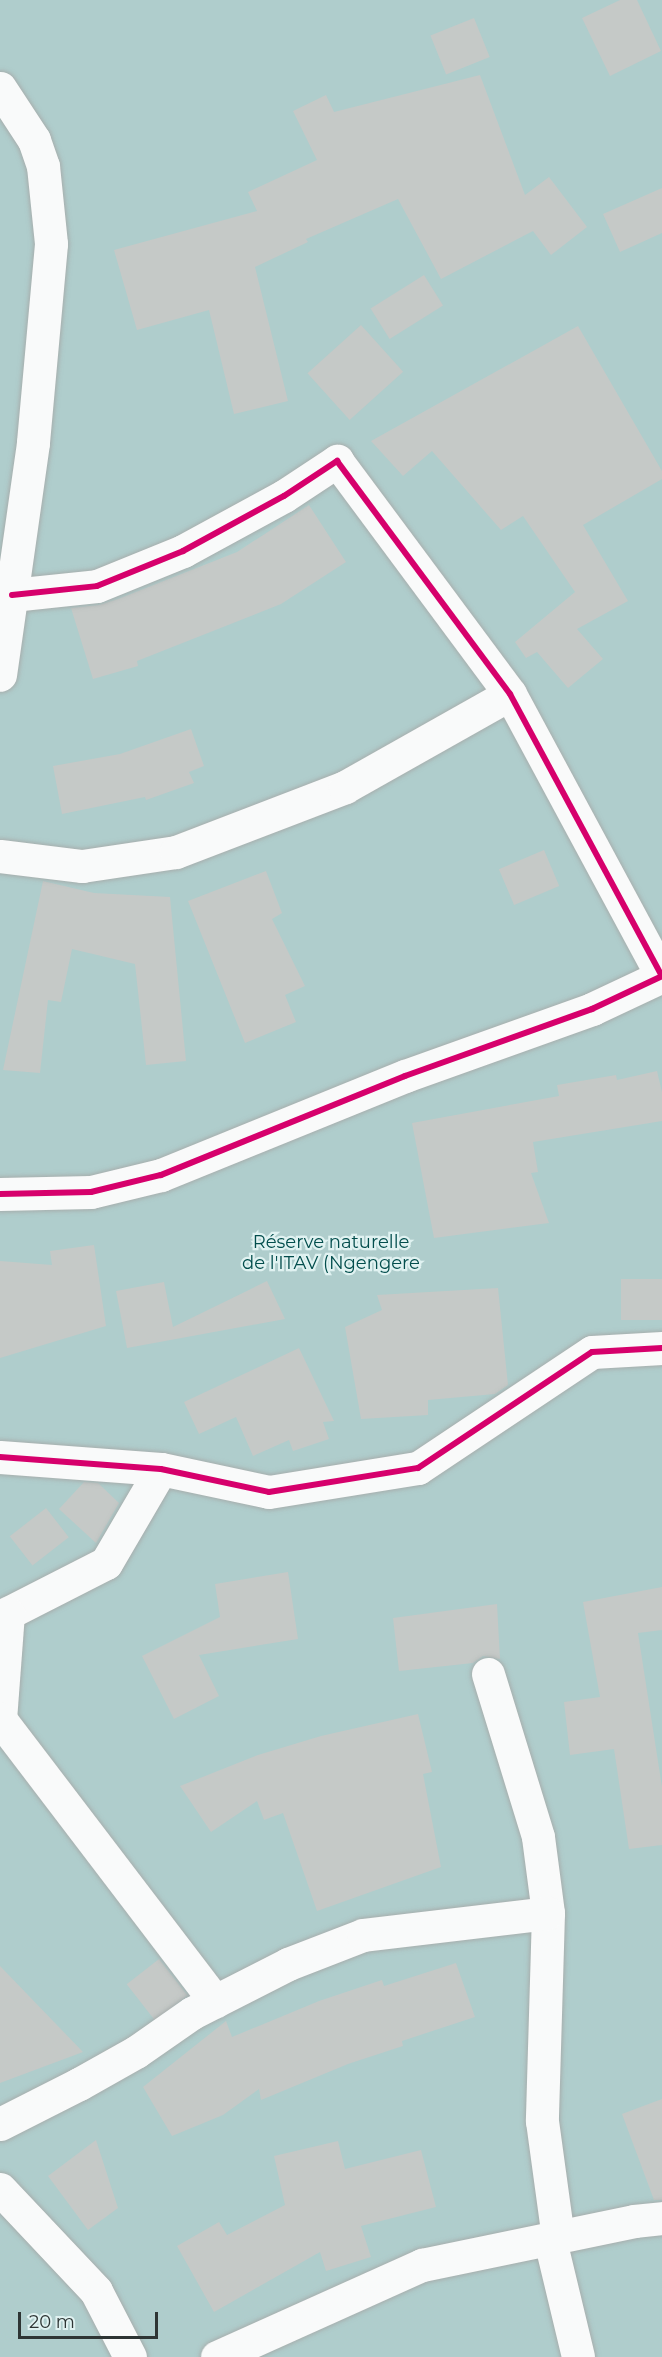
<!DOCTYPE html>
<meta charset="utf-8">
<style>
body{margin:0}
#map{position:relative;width:662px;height:2357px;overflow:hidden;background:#d7e1e0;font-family:Montserrat,sans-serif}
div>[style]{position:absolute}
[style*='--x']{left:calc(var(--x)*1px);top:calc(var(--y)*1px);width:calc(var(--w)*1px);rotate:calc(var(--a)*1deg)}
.green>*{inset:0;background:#afcdcc;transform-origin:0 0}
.building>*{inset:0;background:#c5c9c7;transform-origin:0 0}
.roads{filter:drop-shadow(0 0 2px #a7aead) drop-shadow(0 0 2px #a7aead)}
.minor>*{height:33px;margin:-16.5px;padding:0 16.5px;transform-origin:16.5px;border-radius:16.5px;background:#f9fafa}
.cycleway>*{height:6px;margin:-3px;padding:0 3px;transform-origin:3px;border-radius:3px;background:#d6006c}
span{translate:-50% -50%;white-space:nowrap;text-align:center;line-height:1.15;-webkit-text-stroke:4.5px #e0f2f1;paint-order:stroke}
.park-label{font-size:18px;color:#024d4c}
.scale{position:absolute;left:18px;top:2312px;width:140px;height:27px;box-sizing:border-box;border:3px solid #2e3534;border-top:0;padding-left:8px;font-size:18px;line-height:21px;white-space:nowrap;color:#2e3534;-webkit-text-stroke:4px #e0f2f1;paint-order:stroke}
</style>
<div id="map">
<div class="green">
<div style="left:0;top:0;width:662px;height:2357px"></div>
</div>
<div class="building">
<div style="clip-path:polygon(620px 0,637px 0,661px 51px,610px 76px,582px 18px)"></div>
<div style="left:474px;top:18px;width:42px;height:47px;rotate:68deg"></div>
<div style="clip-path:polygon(480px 75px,525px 195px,549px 177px,587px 227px,551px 255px,533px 231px,441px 279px,398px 199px,306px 239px,308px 242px,255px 267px,288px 401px,234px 414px,209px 310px,137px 330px,114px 250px,257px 211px,248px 192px,317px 160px,293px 111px,326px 95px,334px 112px)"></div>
<div style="clip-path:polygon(662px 188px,662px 233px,620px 252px,603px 214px)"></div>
<div style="left:424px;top:275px;width:36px;height:63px;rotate:58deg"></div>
<div style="left:361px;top:325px;width:63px;height:72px;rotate:48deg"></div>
<div style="clip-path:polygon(578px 326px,662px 471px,662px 479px,583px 525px,628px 601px,577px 629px,603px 659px,568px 688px,537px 652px,526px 658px,515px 642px,575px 592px,523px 516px,501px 530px,432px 451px,403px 476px,371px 441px)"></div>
<div style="clip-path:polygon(309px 505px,346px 562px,281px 604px,137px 661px,138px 666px,93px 679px,71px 608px,99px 605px,118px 599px,237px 552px)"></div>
<div style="clip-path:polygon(191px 729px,204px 766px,189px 772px,194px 783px,146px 800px,145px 797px,62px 814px,53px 766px,120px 754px)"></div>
<div style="left:544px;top:850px;width:39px;height:49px;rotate:67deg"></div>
<div style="clip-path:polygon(266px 871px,282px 913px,272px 919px,305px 986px,285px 995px,296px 1022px,245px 1043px,188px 901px)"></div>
<div style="clip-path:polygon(43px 881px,94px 893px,170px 897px,186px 1061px,146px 1065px,135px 964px,72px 949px,61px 1002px,48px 1000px,40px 1073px,3px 1070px)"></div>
<div style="clip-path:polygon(657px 1071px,662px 1092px,662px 1121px,533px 1142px,538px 1172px,531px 1173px,549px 1223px,434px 1238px,412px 1123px,559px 1096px,557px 1085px,616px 1075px,617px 1080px)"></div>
<div style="clip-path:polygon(94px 1245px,106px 1326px,0 1358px,0 1261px,52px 1265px,50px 1251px)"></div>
<div style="left:662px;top:1279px;width:41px;height:41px;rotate:90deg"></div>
<div style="clip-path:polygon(267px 1281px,285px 1319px,127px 1348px,116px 1291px,164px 1282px,173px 1327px)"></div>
<div style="clip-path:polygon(498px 1288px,508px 1385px,495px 1394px,428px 1400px,428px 1415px,361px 1419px,345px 1327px,382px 1310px,377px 1295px)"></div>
<div style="clip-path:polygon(299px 1348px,334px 1421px,323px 1422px,329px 1439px,293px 1451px,289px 1440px,253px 1456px,236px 1417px,199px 1434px,184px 1402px)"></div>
<div style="clip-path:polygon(84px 1482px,98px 1483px,119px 1503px,96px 1543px,59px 1509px)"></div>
<div style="left:46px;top:1508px;width:37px;height:46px;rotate:52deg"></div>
<div style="clip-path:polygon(288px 1572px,298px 1639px,199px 1655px,219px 1696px,174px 1719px,142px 1656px,220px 1617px,215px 1584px)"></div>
<div style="clip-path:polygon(662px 1587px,662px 1630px,638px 1633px,662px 1787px,662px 1845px,629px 1849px,614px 1749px,570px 1755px,564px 1702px,600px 1697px,583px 1602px)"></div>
<div style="clip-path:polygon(497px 1604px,500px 1659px,483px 1656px,473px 1663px,399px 1671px,393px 1618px)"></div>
<div style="clip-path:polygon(418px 1714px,432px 1772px,423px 1774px,441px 1867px,317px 1911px,283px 1813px,264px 1820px,257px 1801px,211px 1832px,180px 1786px,258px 1755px,321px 1736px)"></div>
<div style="left:159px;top:1959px;width:46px;height:41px;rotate:52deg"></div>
<div style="clip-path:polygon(456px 1963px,475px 2017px,402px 2041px,403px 2046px,348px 2064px,261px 2100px,259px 2089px,223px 2115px,172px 2136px,143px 2087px,226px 2021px,232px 2037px,319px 2001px,382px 1980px,384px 1986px)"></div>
<div style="clip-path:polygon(0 1966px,83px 2052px,0 2083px)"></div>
<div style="clip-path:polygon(662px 2099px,662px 2200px,654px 2200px,622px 2114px)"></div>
<div style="clip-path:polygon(96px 2140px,118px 2208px,88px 2230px,48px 2176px)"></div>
<div style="clip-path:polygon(338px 2141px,345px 2169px,421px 2150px,436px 2207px,361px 2226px,371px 2257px,326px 2271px,320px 2252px,214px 2312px,177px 2246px,219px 2222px,227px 2235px,285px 2205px,274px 2156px)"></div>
</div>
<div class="roads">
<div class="minor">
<div style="--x:0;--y:88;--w:62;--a:56.8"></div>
<div style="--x:34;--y:140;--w:28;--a:71"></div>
<div style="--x:43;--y:166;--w:78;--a:84.1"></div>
<div style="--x:51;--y:244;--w:200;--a:95.2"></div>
<div style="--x:33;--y:443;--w:234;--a:98.1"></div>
<div style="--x:12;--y:595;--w:85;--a:-6"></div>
<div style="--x:97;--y:586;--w:93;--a:-22.1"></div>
<div style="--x:183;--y:551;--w:115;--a:-28.6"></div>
<div style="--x:284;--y:496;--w:64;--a:-33.4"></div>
<div style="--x:337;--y:461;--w:290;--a:53.4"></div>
<div style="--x:510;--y:694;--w:320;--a:61.7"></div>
<div style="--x:0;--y:856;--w:83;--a:7"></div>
<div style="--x:82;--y:866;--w:95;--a:-8.5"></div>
<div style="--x:176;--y:852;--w:181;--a:-21"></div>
<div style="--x:345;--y:787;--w:189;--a:-29.4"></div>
<div style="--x:0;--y:1194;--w:91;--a:-1.3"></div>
<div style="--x:91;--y:1192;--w:72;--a:-13.7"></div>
<div style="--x:161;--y:1175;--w:263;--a:-22.1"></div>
<div style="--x:405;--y:1076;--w:199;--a:-19.7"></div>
<div style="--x:592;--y:1009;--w:77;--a:-25.2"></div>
<div style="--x:0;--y:1457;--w:161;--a:4.3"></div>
<div style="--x:161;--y:1469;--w:110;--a:12"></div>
<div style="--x:269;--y:1492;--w:151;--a:-9.2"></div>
<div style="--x:418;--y:1468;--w:209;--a:-33.7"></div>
<div style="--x:592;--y:1352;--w:70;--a:-3.3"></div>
<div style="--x:161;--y:1469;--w:109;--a:120.3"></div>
<div style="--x:106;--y:1563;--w:110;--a:153"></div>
<div style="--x:8;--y:1613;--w:106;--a:94.3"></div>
<div style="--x:0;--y:1719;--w:355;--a:52.7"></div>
<div style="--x:488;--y:1674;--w:170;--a:72.9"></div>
<div style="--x:538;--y:1837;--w:77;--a:82.5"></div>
<div style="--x:548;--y:1913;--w:208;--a:91.7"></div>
<div style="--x:542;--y:2121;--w:118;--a:82.2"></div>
<div style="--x:0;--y:2124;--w:89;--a:-26.9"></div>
<div style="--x:79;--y:2084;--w:65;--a:-29.3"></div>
<div style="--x:136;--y:2052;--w:68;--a:-34.9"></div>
<div style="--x:192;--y:2013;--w:108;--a:-27"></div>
<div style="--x:288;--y:1964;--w:80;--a:-21.1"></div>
<div style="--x:363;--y:1935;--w:186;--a:-6.8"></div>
<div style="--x:0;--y:2189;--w:140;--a:46.7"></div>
<div style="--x:96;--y:2291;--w:74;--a:62.7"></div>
<div style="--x:550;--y:2240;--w:120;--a:76.5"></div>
<div style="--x:217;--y:2357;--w:225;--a:-24.2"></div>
<div style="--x:422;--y:2265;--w:217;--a:-11.7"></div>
<div style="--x:634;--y:2221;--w:28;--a:-6"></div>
</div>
</div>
<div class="cycleway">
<div style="--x:12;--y:595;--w:85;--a:-6"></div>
<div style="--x:97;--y:586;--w:93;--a:-22.1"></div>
<div style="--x:183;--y:551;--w:115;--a:-28.6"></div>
<div style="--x:284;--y:496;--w:64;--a:-33.4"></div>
<div style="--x:337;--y:461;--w:290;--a:53.4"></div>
<div style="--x:510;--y:694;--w:320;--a:61.7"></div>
<div style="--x:0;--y:1194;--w:91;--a:-1.3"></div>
<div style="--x:91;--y:1192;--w:72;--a:-13.7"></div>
<div style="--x:161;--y:1175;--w:263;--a:-22.1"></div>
<div style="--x:405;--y:1076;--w:199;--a:-19.7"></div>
<div style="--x:592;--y:1009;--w:77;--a:-25.2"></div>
<div style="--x:0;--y:1457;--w:161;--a:4.3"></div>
<div style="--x:161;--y:1469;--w:110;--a:12"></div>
<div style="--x:269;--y:1492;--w:151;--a:-9.2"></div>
<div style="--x:418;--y:1468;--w:209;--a:-33.7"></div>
<div style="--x:592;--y:1352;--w:70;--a:-3.3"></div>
</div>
<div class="park-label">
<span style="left:331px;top:1253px">Réserve naturelle<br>de l'ITAV (Ngengere</span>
</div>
<div class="scale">20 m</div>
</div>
